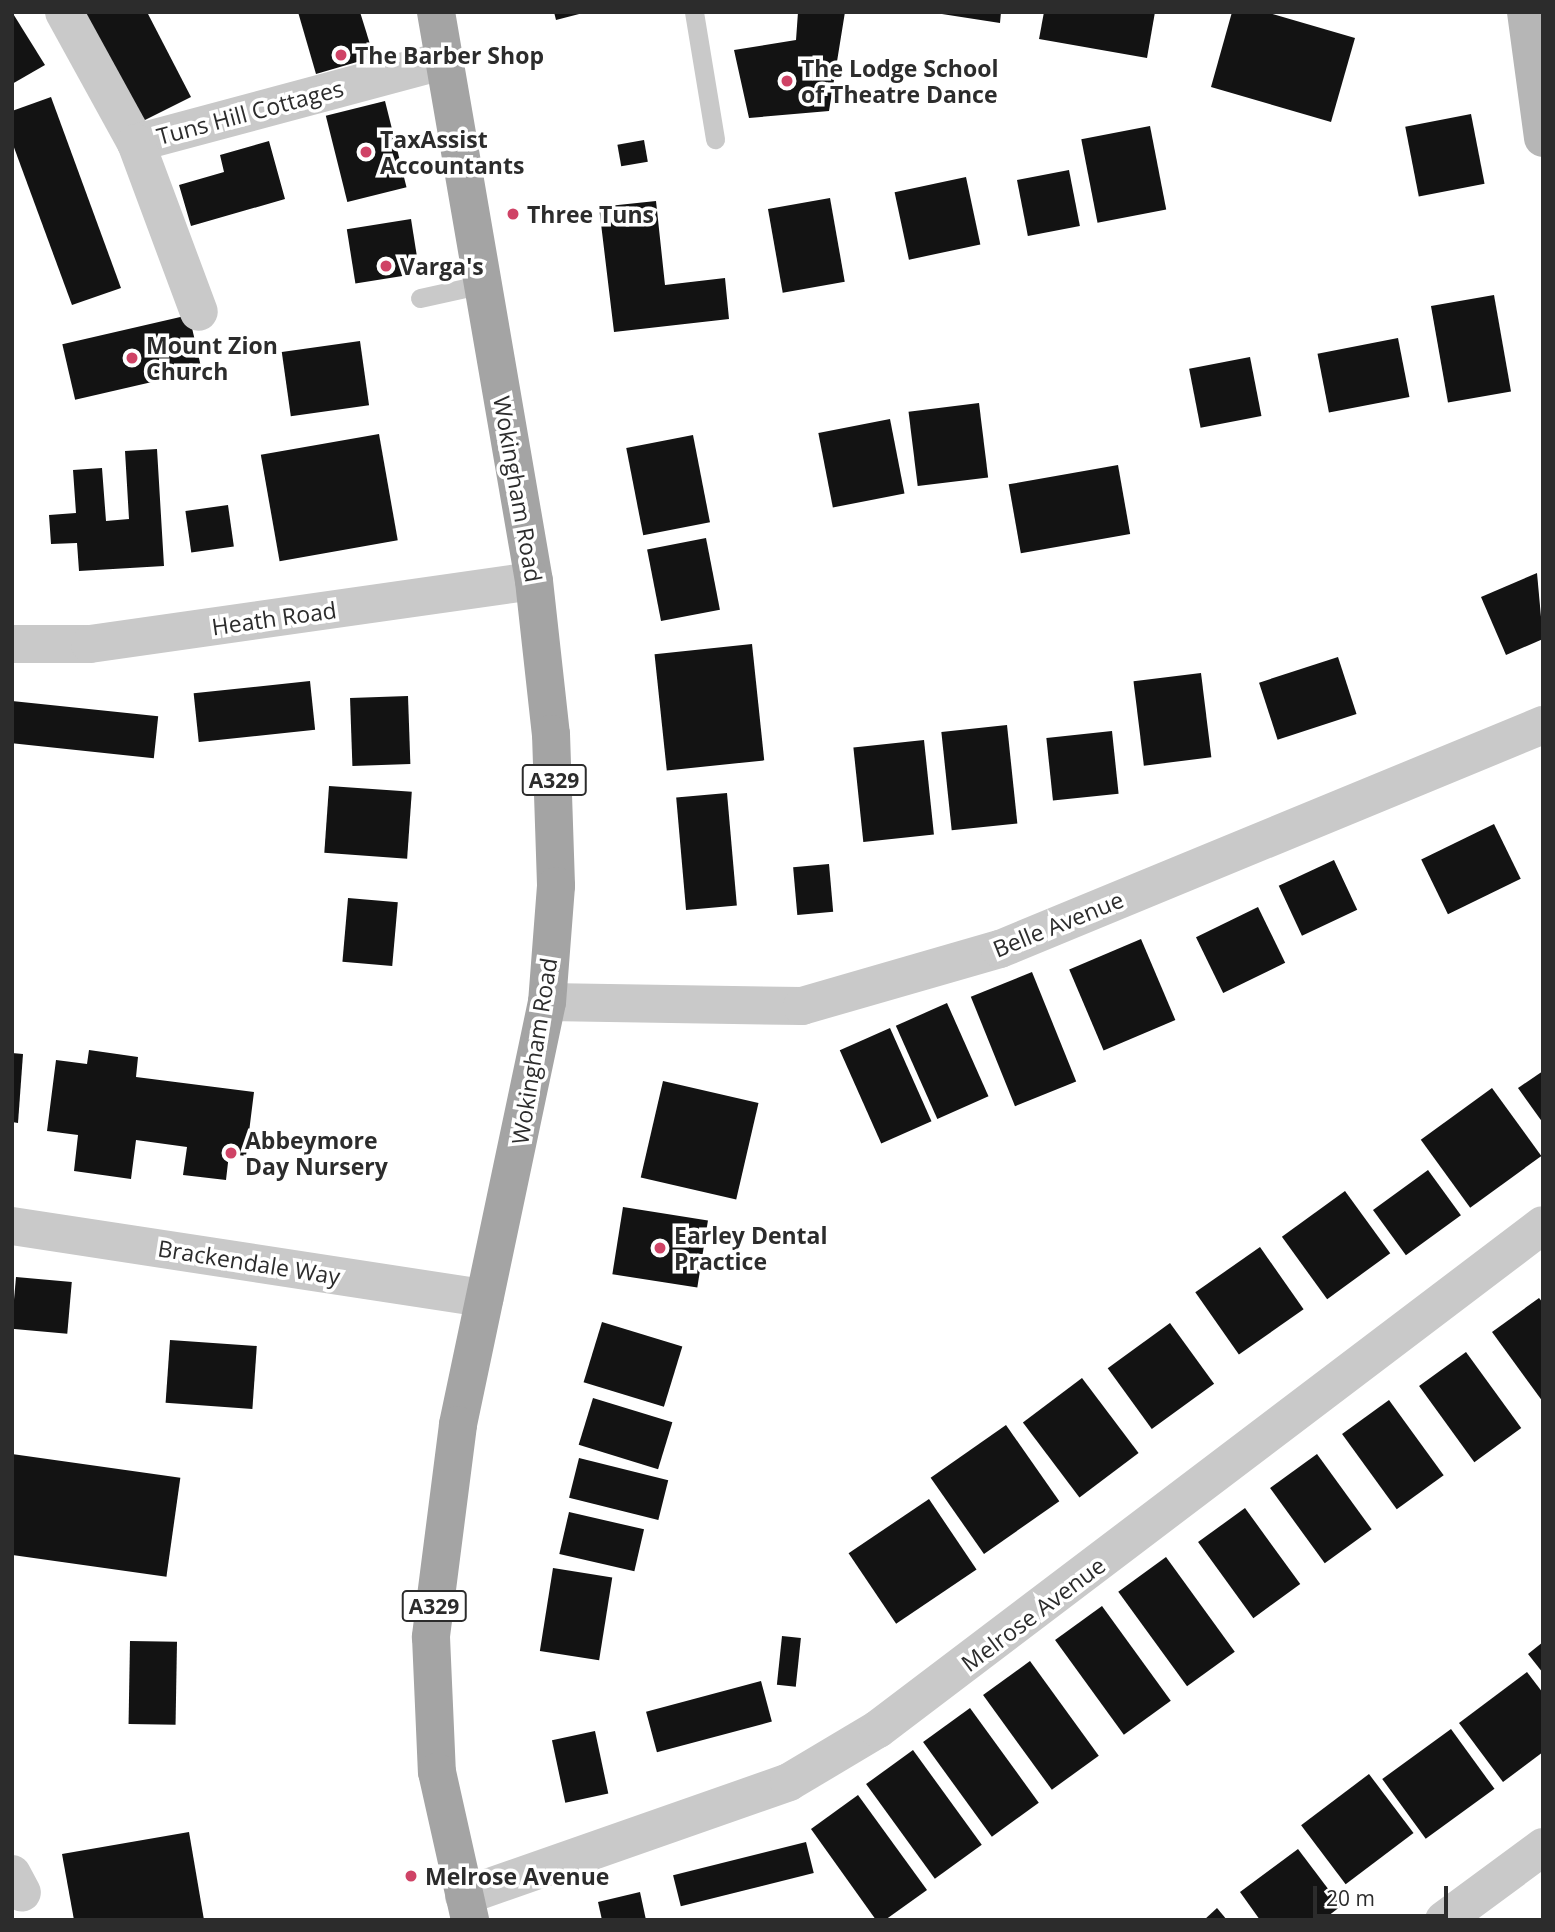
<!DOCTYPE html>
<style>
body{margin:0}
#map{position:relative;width:1555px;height:1932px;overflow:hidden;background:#fff;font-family:"Open Sans",sans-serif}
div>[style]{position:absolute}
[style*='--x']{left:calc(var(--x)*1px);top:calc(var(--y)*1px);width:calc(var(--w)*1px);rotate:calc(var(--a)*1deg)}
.building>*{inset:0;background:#131313;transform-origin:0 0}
.lane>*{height:19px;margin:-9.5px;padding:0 9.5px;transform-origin:9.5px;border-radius:9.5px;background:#c9c9c9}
.street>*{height:38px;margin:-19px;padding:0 19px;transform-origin:19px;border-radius:19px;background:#c9c9c9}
.secondary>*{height:38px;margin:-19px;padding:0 19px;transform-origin:19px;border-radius:19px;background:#b6b6b6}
.primary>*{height:38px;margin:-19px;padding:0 19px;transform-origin:19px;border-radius:19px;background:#a4a4a4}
.dots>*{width:19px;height:19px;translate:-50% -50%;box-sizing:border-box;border:4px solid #fff;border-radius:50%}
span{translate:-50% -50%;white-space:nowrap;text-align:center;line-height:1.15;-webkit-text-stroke:7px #fff;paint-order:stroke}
.shield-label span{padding:2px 5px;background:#fff;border:2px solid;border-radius:5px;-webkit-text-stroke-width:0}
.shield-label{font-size:21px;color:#2c2c2c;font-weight:700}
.poi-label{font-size:23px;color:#2c2c2c;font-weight:700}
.left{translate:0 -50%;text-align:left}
.street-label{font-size:23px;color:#2c2c2c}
.frame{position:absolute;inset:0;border:14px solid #2c2c2c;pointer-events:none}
.scale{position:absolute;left:1313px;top:1886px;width:135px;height:32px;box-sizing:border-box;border:4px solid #2c2c2c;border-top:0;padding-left:9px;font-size:21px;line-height:24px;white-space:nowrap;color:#2c2c2c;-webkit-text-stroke:5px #fff;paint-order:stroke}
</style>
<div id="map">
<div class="building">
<div style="clip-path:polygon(12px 12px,45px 65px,12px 84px)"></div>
<div style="clip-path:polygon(85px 12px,147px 12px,191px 97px,141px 122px)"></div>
<div style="clip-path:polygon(298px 12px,360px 12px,374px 57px,316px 74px)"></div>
<div style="clip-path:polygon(554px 12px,583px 12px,583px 13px,556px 20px)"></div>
<div style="clip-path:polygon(798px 12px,845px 12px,829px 111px,749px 118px,734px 50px,796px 40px)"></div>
<div style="clip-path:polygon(929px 12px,1001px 12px,1000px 23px)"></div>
<div style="clip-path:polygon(1044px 12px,1155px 12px,1147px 58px,1039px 39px)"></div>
<div style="clip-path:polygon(1232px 12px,1266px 12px,1355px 38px,1331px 122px,1211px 87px)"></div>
<div style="clip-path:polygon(51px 97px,121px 288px,72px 305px,12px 142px,12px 111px)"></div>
<div style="left:385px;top:101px;width:89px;height:61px;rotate:76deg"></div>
<div style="left:1471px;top:114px;width:71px;height:67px;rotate:79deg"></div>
<div style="left:1150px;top:126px;width:85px;height:70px;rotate:79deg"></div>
<div style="left:644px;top:140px;width:22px;height:27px;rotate:80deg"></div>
<div style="clip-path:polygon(269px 141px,285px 199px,191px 226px,179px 185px,224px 172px,220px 155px)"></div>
<div style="left:1069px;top:170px;width:57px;height:53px;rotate:79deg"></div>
<div style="left:966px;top:177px;width:69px;height:73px;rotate:78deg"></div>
<div style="left:830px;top:198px;width:85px;height:63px;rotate:80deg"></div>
<div style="clip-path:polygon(656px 201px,665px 285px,725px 278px,729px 319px,614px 332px,599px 207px)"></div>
<div style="left:411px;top:219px;width:55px;height:65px;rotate:81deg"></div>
<div style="left:1494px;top:295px;width:98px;height:64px;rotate:80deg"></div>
<div style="left:189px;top:315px;width:57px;height:130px;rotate:77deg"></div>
<div style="left:1398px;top:338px;width:60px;height:82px;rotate:79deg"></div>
<div style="left:360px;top:341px;width:65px;height:79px;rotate:82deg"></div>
<div style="left:1250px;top:357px;width:60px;height:62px;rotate:79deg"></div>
<div style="left:979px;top:403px;width:75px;height:71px;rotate:83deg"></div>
<div style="left:890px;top:419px;width:76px;height:73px;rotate:79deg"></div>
<div style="left:379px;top:434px;width:108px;height:120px;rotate:80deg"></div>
<div style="left:693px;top:435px;width:89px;height:68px;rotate:79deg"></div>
<div style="clip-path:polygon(157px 449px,164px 566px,79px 571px,77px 543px,51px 544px,49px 515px,76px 513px,73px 470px,102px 468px,106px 521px,129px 519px,125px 451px)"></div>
<div style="left:1118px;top:465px;width:70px;height:111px;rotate:80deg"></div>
<div style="left:228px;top:505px;width:42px;height:43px;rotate:82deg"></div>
<div style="left:706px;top:538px;width:73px;height:60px;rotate:79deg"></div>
<div style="clip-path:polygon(1537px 573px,1543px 639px,1506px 655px,1481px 597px)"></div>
<div style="left:752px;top:644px;width:117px;height:98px;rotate:84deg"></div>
<div style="left:1338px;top:657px;width:60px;height:83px;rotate:72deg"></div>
<div style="left:1201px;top:673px;width:85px;height:68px;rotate:83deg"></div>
<div style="left:310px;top:681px;width:49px;height:117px;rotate:84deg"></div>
<div style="left:408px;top:696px;width:68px;height:58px;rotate:88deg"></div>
<div style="left:12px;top:701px;width:147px;height:42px;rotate:6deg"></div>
<div style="left:1007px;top:725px;width:99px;height:66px;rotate:84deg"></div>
<div style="left:1112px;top:731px;width:63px;height:66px;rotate:84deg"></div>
<div style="left:924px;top:740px;width:95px;height:71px;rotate:84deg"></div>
<div style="left:329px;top:786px;width:83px;height:67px;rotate:4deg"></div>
<div style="left:727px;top:793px;width:113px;height:51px;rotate:85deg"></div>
<div style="left:1494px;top:824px;width:61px;height:81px;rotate:64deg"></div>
<div style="left:1334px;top:860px;width:55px;height:61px;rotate:65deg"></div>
<div style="left:829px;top:864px;width:48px;height:36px;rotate:85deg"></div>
<div style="left:348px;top:898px;width:50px;height:64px;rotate:5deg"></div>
<div style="left:1258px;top:907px;width:62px;height:69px;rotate:64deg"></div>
<div style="left:1141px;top:939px;width:88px;height:78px;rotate:67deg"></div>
<div style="left:1032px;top:972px;width:118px;height:66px;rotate:68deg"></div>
<div style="left:947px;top:1003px;width:102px;height:56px;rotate:66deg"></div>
<div style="left:890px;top:1028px;width:102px;height:55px;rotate:66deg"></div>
<div style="clip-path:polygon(89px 1050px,138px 1057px,136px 1077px,254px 1092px,246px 1156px,229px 1154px,226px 1180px,183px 1175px,187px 1147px,136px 1140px,131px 1179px,74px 1171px,78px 1135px,47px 1131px,56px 1060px,87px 1064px)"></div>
<div style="clip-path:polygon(12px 1053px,23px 1054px,18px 1123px,12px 1122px)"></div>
<div style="clip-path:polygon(1543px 1071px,1543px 1123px,1518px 1088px)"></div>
<div style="left:663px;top:1081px;width:98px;height:99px;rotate:13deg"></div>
<div style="left:1492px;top:1088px;width:84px;height:88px;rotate:54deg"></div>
<div style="left:1428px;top:1170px;width:56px;height:68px;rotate:54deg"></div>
<div style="left:1345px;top:1191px;width:77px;height:78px;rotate:54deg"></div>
<div style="left:623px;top:1207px;width:86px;height:68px;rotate:9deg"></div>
<div style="left:1260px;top:1247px;width:76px;height:79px;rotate:55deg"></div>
<div style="left:16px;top:1277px;width:56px;height:52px;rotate:5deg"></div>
<div style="clip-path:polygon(1539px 1298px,1543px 1303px,1543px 1402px,1492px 1332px)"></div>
<div style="left:602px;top:1322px;width:84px;height:63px;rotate:17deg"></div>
<div style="left:1170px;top:1323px;width:75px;height:77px;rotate:54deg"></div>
<div style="left:170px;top:1340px;width:87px;height:63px;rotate:4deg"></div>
<div style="left:1466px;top:1352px;width:94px;height:58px;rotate:54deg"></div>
<div style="left:1082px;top:1378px;width:94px;height:74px;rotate:53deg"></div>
<div style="left:593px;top:1398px;width:83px;height:49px;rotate:17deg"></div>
<div style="left:1389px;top:1400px;width:93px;height:58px;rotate:54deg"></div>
<div style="left:1006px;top:1425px;width:93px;height:92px;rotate:55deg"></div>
<div style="left:12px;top:1454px;width:170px;height:100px;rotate:8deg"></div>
<div style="left:1317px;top:1454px;width:93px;height:58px;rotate:54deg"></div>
<div style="left:579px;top:1458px;width:92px;height:41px;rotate:14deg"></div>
<div style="left:929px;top:1499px;width:85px;height:97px;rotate:56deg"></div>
<div style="left:1245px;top:1508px;width:94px;height:58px;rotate:54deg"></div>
<div style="left:569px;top:1512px;width:77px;height:43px;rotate:13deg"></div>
<div style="left:1166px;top:1557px;width:117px;height:59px;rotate:54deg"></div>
<div style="left:553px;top:1568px;width:60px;height:84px;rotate:9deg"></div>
<div style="left:1102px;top:1606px;width:117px;height:58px;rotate:54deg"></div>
<div style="left:782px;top:1636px;width:19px;height:49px;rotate:6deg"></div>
<div style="left:130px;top:1641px;width:47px;height:83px;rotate:1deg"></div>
<div style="clip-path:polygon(1543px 1642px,1543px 1673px,1528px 1654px)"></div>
<div style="left:1030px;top:1661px;width:117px;height:58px;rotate:54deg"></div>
<div style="clip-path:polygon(1527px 1672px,1543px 1693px,1543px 1752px,1503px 1782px,1459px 1723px)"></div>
<div style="left:761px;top:1681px;width:42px;height:119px;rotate:75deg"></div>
<div style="left:970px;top:1708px;width:117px;height:58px;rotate:54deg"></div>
<div style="left:1451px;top:1729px;width:74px;height:85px;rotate:54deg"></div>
<div style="left:595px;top:1731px;width:64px;height:44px;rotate:78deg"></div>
<div style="left:913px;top:1750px;width:117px;height:58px;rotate:54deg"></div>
<div style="left:1369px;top:1774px;width:74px;height:85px;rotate:53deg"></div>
<div style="clip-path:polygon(858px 1795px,927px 1890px,885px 1920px,876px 1920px,811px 1829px)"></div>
<div style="clip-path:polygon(189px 1832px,204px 1920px,74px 1920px,62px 1854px)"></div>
<div style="left:806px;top:1842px;width:32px;height:137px;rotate:76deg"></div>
<div style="clip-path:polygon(1298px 1849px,1341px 1906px,1323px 1920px,1260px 1920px,1240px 1892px)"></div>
<div style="clip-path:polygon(640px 1892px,646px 1920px,602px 1920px,598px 1902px)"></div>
<div style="clip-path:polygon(1217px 1908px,1227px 1920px,1204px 1920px)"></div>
</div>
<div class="lane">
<div style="--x:694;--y:12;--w:129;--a:80.6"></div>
<div style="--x:420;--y:298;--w:65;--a:-12.5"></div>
</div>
<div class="street">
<div style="--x:64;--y:12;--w:149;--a:61.2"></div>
<div style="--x:136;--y:143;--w:320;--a:-15"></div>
<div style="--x:136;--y:143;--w:180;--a:69.6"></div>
<div style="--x:12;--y:644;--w:78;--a:0"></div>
<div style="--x:90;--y:644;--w:448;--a:-8.1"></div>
<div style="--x:547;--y:1002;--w:255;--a:0.9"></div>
<div style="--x:802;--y:1006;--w:206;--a:-16.1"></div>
<div style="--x:1000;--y:949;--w:587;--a:-22.42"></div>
<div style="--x:12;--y:1226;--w:478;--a:8.7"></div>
<div style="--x:12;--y:1874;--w:21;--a:62"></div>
<div style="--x:464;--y:1896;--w:344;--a:-19.3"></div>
<div style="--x:789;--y:1782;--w:104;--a:-30.8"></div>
<div style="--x:878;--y:1729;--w:834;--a:-37.16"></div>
<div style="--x:1444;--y:1920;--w:123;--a:-36.4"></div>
</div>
<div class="secondary">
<div style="--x:1526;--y:12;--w:127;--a:82.3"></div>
</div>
<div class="primary">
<div style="--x:436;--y:12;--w:577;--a:80.23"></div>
<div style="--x:534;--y:581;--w:154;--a:83.7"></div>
<div style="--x:551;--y:734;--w:152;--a:88.1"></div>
<div style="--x:556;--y:886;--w:116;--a:94.4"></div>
<div style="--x:547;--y:1002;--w:432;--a:101.9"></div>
<div style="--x:458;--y:1425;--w:214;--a:97.3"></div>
<div style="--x:431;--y:1637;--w:135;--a:87.5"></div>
<div style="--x:437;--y:1772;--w:152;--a:77.4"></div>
</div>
<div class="dots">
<div style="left:341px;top:55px;background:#cf4366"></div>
<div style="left:787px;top:81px;background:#cf4366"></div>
<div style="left:366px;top:152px;background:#cf4366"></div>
<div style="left:513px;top:214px;background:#cf4366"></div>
<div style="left:386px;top:266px;background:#cf4366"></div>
<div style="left:132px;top:358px;background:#cf4366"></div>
<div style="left:231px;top:1153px;background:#cf4366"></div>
<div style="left:660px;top:1248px;background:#cf4366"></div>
<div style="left:411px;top:1876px;background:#cf4366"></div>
</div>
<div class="shield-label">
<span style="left:554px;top:780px">A329</span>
<span style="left:434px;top:1606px">A329</span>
</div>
<div class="poi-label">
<span class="left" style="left:355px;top:55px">The Barber Shop</span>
<span class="left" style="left:801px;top:81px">The Lodge School<br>of Theatre Dance</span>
<span class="left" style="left:380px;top:152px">TaxAssist<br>Accountants</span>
<span class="left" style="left:527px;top:214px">Three Tuns</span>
<span class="left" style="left:400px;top:266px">Varga's</span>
<span class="left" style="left:146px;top:358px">Mount Zion<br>Church</span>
<span class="left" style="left:245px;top:1153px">Abbeymore<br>Day Nursery</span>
<span class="left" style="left:674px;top:1248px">Earley Dental<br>Practice</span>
<span class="left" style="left:425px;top:1876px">Melrose Avenue</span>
</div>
<div class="street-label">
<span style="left:250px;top:112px;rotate:-15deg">Tuns Hill Cottages</span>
<span style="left:518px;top:489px;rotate:80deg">Wokingham Road</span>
<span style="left:274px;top:618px;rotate:-8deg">Heath Road</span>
<span style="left:1058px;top:924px;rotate:-22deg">Belle Avenue</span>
<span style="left:534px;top:1051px;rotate:-81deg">Wokingham Road</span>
<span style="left:249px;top:1262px;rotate:9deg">Brackendale Way</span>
<span style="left:1033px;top:1614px;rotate:-37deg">Melrose Avenue</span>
</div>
<div class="frame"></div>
<div class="scale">20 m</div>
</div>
